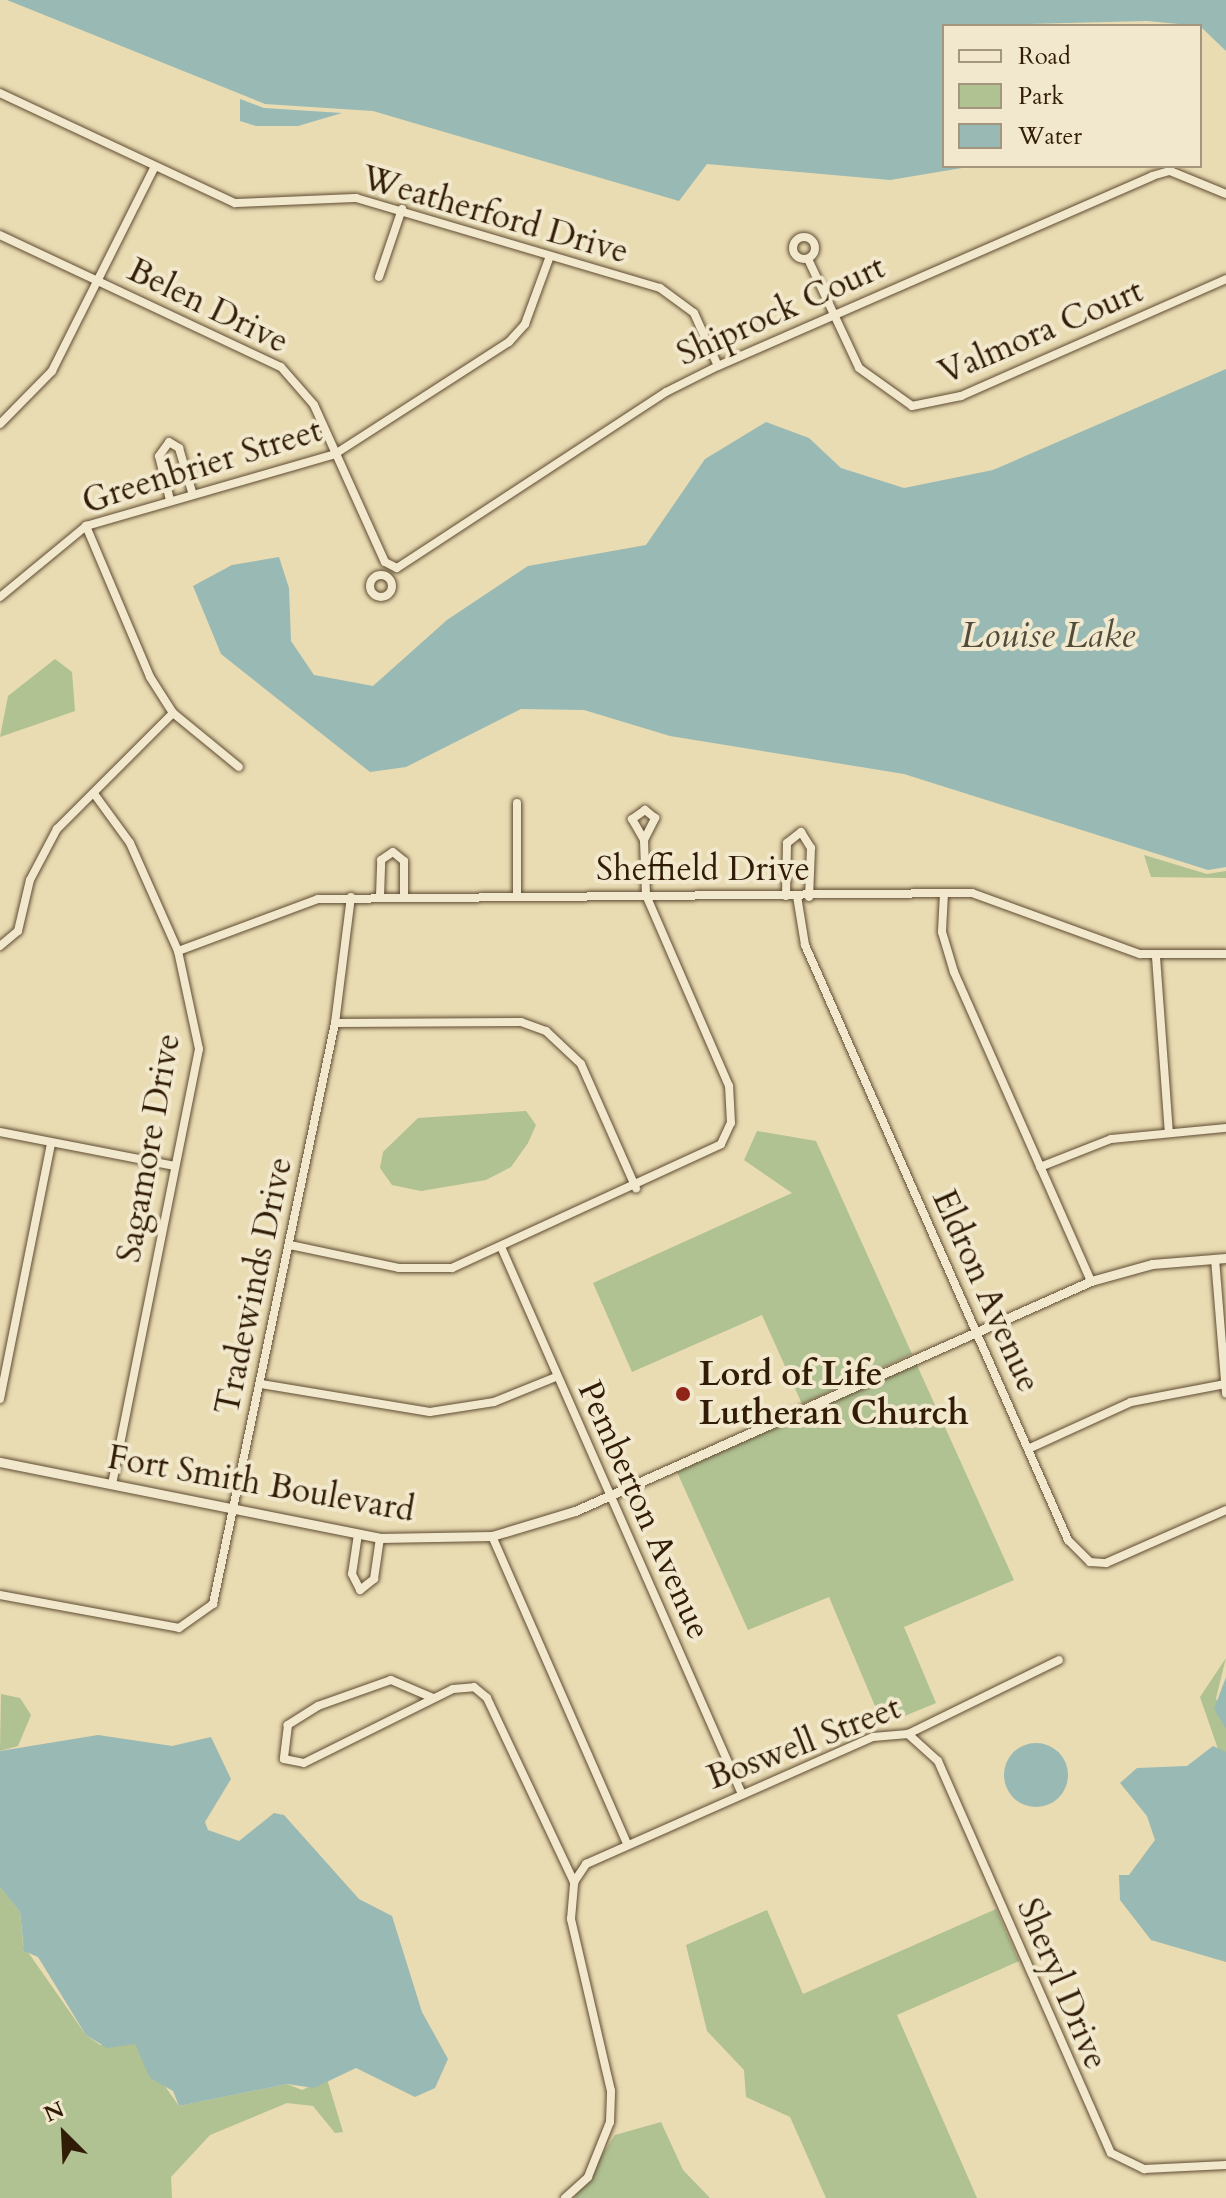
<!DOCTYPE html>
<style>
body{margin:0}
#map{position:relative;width:1226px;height:2198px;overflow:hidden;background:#e9dbb2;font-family:Cardo,serif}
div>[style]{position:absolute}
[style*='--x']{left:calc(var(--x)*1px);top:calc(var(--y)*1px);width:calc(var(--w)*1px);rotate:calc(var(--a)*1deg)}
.green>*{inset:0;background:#b0c192}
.water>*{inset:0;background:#99b9b4}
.round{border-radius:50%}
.roads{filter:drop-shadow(0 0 2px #5f4c32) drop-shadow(0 0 2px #5f4c32)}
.minor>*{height:8px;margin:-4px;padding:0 4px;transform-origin:4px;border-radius:4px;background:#f1e8cd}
.minor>.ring{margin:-4px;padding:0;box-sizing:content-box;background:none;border:8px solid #f1e8cd;border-radius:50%}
.tertiary>*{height:9px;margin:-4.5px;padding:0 4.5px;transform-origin:4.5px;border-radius:4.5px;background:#f1e8cd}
.dots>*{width:22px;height:22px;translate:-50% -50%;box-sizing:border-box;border:4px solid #f1e8cd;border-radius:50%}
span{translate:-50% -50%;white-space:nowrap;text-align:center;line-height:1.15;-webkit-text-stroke:8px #f1e8cd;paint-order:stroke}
.street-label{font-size:34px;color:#311c07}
.poi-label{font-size:34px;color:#311c07;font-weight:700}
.left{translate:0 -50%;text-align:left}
.water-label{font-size:36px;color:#504b3b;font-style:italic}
.legend{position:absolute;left:942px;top:24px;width:260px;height:144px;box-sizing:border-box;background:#f1e8cd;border:2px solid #a4967e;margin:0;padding:10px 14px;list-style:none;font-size:24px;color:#311c07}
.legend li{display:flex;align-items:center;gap:16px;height:40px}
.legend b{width:40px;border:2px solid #a4967e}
.north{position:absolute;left:24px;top:2094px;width:80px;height:80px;-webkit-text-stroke:6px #f1e8cd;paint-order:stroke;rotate:336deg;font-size:22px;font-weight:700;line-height:32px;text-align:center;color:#311c07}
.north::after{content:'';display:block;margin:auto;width:28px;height:36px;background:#311c07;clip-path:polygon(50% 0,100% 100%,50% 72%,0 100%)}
</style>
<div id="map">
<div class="green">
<div style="clip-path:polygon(55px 659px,72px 672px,75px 711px,0 737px,8px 696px)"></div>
<div style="clip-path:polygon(1144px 855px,1207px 874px,1226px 871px,1226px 878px,1151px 877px)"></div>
<div style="clip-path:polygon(526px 1111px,536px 1125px,528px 1143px,511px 1167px,486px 1180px,421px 1191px,392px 1185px,380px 1168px,383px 1152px,418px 1118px)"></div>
<div style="clip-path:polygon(757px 1131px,816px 1141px,912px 1354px,802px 1404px,762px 1315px,632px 1372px,593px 1283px,792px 1193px,744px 1160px)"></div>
<div style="clip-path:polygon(916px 1363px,1014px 1580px,904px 1627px,936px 1703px,883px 1725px,829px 1597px,748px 1630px,677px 1472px)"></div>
<div style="clip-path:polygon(1226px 1658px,1216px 1698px,1226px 1729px,1226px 1752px,1219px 1752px,1200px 1697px)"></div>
<div style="clip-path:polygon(1px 1694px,20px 1698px,31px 1715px,18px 1746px,0 1751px)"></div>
<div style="clip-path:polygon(0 1887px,20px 1912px,23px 1945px,86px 2035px,100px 2045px,135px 2044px,179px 2106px,287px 2084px,302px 2090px,327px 2079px,343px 2132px,335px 2133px,313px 2106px,287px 2103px,210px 2135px,171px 2177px,172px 2198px,0 2198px)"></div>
<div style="clip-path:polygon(996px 1909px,1019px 1961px,897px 2015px,977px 2198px,826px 2198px,790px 2117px,746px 2097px,744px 2070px,707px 2031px,686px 1945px,767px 1910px,803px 1994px)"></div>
<div style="clip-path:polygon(661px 2122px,683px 2170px,710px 2198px,574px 2198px,615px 2135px)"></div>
</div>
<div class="water">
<div style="clip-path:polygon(7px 0,1226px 0,1226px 51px,1200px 26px,1147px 21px,944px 26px,944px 166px,974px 166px,890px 180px,707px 164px,679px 201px,373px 111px,265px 104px)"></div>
<div style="clip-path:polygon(240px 99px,264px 108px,342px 113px,298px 126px,256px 126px,240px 121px)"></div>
<div style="clip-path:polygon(1226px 369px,1226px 867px,1208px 870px,904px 774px,670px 736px,584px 710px,521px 709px,406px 767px,370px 772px,221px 654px,193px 586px,232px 565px,279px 557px,289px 588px,291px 641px,314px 675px,373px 686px,447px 620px,528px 566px,646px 545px,705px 459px,766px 422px,809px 438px,841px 468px,904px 488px,993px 470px)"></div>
<div style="clip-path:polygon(1226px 1677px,1226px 1729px,1214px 1709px)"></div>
<div style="clip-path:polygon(98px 1735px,172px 1746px,211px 1737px,231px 1779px,205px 1822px,208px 1830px,239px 1841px,274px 1813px,284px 1815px,359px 1899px,392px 1916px,422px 2012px,448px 2059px,435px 2088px,415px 2097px,356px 2068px,314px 2088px,287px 2084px,179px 2106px,173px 2091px,150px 2078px,135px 2044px,107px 2048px,86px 2035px,38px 1957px,24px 1951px,20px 1912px,0 1887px,0 1751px)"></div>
<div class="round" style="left:1004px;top:1743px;width:64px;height:64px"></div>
<div style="clip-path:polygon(1213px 1746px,1226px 1752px,1226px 1962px,1151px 1940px,1120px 1900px,1119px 1875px,1129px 1875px,1155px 1840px,1147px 1816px,1120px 1783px,1137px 1768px,1187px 1766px)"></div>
</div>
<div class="roads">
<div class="minor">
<div style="--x:0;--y:93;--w:259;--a:25.1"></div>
<div style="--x:235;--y:203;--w:121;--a:-2.4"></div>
<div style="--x:356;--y:198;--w:317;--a:16.5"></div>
<div style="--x:660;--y:288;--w:42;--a:36.3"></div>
<div style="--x:694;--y:313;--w:58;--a:65.6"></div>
<div style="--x:0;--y:235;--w:310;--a:25.2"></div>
<div style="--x:281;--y:367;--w:50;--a:49"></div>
<div style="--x:314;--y:405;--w:172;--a:65.7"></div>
<div style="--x:385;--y:562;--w:13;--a:27"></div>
<div style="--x:397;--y:568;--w:321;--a:-33.2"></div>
<div style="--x:666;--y:392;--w:58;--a:-26.6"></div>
<div style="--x:718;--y:366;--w:474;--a:-23.6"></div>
<div style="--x:1152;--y:176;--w:19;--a:-16"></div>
<div style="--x:1170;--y:171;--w:61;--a:22.3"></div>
<div class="ring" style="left:793px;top:237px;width:14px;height:14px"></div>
<div style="--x:808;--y:259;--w:120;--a:64.9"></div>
<div style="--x:859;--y:368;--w:65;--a:35.6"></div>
<div style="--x:912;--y:406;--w:50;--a:-11.5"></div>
<div style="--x:961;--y:396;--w:290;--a:-23.8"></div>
<div style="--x:379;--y:277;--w:72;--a:-71.3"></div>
<div style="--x:0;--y:424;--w:74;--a:-45.5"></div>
<div style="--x:52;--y:371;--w:227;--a:-63.3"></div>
<div style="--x:170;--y:500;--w:45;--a:-104"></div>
<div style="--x:159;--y:456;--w:17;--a:-54"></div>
<div style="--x:169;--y:442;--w:12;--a:31"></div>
<div style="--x:179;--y:448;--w:46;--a:73.5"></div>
<div style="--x:86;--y:526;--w:164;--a:67"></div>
<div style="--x:150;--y:677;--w:43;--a:57.4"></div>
<div style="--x:173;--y:713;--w:85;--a:39.3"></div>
<div class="ring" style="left:370px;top:575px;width:14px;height:14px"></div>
<div style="--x:0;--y:597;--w:112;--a:-39.5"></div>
<div style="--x:86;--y:526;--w:259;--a:-16.1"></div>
<div style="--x:335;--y:454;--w:207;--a:-32.8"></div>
<div style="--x:509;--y:342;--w:24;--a:-48"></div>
<div style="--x:525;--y:324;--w:72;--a:-69.8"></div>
<div style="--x:95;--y:795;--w:59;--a:53.9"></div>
<div style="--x:130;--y:843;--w:118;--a:66"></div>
<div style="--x:178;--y:951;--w:100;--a:77.9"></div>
<div style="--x:199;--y:1049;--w:444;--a:101.3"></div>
<div style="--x:517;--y:803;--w:93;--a:90"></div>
<div style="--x:944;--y:893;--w:39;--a:93"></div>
<div style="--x:942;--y:932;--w:42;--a:73.3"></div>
<div style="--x:954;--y:972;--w:338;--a:66.1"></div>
<div style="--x:380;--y:896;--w:36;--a:-88"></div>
<div style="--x:381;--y:860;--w:14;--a:-34"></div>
<div style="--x:393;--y:852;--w:14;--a:39"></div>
<div style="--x:404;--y:861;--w:34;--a:90"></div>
<div style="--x:786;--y:896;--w:53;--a:-88.9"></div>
<div style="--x:787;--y:843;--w:18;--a:-38"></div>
<div style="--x:801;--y:832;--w:19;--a:58"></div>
<div style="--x:811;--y:848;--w:49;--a:92.3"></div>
<div style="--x:797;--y:896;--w:50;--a:80.7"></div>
<div style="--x:805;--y:945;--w:651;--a:66.15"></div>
<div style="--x:1068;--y:1540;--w:31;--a:45"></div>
<div style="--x:1090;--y:1562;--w:16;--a:4"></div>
<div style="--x:1106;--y:1563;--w:131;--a:-23.8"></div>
<div style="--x:0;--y:946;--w:23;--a:-40"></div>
<div style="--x:18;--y:931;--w:52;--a:-76.8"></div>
<div style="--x:30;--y:880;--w:58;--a:-62.1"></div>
<div style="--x:57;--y:829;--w:164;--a:-45"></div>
<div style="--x:178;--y:951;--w:149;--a:-20.4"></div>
<div style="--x:318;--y:899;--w:654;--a:-0.53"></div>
<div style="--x:972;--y:893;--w:179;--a:20"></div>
<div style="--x:1140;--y:954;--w:86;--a:0"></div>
<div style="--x:1156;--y:957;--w:175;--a:85.8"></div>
<div style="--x:335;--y:1023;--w:186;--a:-0.3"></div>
<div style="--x:521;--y:1022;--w:27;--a:20"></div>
<div style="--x:546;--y:1031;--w:48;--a:43.3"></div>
<div style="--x:581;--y:1064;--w:136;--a:66.1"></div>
<div style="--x:0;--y:1132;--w:178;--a:11"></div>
<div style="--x:1040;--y:1167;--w:76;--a:-21.5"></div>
<div style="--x:1111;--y:1139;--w:116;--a:-5.5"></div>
<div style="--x:290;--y:1245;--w:111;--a:11.9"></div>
<div style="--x:399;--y:1268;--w:53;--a:0"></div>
<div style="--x:452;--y:1268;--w:296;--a:-24.7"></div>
<div style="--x:721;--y:1144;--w:23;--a:-65"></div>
<div style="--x:731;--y:1123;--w:37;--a:-93"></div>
<div style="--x:729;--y:1086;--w:208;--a:-113.5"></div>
<div style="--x:646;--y:895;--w:55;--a:-92.1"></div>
<div style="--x:644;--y:840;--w:25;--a:-63"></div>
<div style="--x:655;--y:818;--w:13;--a:-141"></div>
<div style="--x:645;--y:810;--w:16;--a:145"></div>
<div style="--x:632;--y:819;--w:24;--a:60"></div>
<div style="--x:502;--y:1249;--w:593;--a:66.24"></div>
<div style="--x:1215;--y:1259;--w:135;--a:85.3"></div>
<div style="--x:261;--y:1384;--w:171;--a:9.4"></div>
<div style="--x:430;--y:1412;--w:65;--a:-8.9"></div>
<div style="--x:494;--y:1402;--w:67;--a:-22"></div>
<div style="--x:0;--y:1399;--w:261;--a:-78.7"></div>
<div style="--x:1028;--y:1449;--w:113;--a:-24.5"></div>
<div style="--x:1131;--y:1402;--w:96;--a:-10.8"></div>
<div style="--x:358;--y:1534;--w:40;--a:98.5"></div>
<div style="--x:352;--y:1574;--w:18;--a:63"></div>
<div style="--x:360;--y:1590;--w:18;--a:-38"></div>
<div style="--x:374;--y:1579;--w:41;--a:-81.7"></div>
<div style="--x:492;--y:1536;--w:333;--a:66.3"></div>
<div style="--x:0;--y:1595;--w:182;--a:10.4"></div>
<div style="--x:179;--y:1628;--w:42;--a:-35.2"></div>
<div style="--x:213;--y:1604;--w:594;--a:-78.14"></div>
<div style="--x:335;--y:1023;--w:127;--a:-82.8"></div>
<div style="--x:433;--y:1698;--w:46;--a:-156.8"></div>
<div style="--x:391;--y:1680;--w:77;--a:160.4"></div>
<div style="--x:318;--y:1706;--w:36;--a:148"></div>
<div style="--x:288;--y:1725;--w:34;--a:97"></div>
<div style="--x:284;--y:1759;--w:20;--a:11"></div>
<div style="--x:304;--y:1763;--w:166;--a:-26.4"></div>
<div style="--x:453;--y:1689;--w:21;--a:-5"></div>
<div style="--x:474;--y:1687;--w:17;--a:40"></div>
<div style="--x:487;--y:1698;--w:204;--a:64.7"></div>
<div style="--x:908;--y:1734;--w:40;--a:42"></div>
<div style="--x:938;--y:1761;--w:428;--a:66.2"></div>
<div style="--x:1111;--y:2153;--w:37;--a:26"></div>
<div style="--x:1144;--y:2169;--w:82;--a:-2.8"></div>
<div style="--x:565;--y:2198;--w:31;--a:-42"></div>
<div style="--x:588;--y:2177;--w:59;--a:-68.2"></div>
<div style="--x:610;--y:2122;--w:31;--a:-88"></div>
<div style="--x:611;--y:2091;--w:177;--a:-103.1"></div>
<div style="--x:571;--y:1919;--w:37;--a:-85"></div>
<div style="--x:574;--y:1882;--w:22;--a:-56"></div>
<div style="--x:586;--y:1864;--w:314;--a:-23.9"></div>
<div style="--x:873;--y:1737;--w:35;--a:-5"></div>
<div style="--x:908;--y:1734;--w:168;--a:-26.1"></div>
</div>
<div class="tertiary">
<div style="--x:0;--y:1462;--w:388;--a:11.3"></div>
<div style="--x:380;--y:1538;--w:112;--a:-1"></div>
<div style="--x:492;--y:1536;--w:87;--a:-16.8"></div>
<div style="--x:575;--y:1511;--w:565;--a:-24.02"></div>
<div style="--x:1091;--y:1281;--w:63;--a:-15.6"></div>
<div style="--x:1152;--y:1264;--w:74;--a:-4.6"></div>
</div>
</div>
<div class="dots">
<div style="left:683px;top:1394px;background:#8f2418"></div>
</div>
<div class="street-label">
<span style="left:495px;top:215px;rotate:16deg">Weatherford Drive</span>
<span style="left:208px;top:306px;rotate:26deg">Belen Drive</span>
<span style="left:781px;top:311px;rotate:-24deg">Shiprock Court</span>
<span style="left:1041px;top:332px;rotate:-23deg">Valmora Court</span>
<span style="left:202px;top:466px;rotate:-17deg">Greenbrier Street</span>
<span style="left:703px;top:870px">Sheffield Drive</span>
<span style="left:149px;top:1148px;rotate:-80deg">Sagamore Drive</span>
<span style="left:254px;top:1286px;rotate:-78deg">Tradewinds Drive</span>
<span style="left:986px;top:1291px;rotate:66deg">Eldron Avenue</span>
<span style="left:261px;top:1484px;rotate:10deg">Fort Smith Boulevard</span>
<span style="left:644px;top:1510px;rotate:66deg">Pemberton Avenue</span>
<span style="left:804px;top:1743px;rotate:-21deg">Boswell Street</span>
<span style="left:1062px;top:1984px;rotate:67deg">Sheryl Drive</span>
</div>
<div class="poi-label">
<span class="left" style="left:699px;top:1394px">Lord of Life<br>Lutheran Church</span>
</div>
<div class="water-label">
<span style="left:1048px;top:636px">Louise Lake</span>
</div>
<ul class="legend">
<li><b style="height:10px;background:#f1e8cd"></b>Road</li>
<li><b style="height:22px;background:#b0c192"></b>Park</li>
<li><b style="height:22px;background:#99b9b4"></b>Water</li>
</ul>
<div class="north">N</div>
</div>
